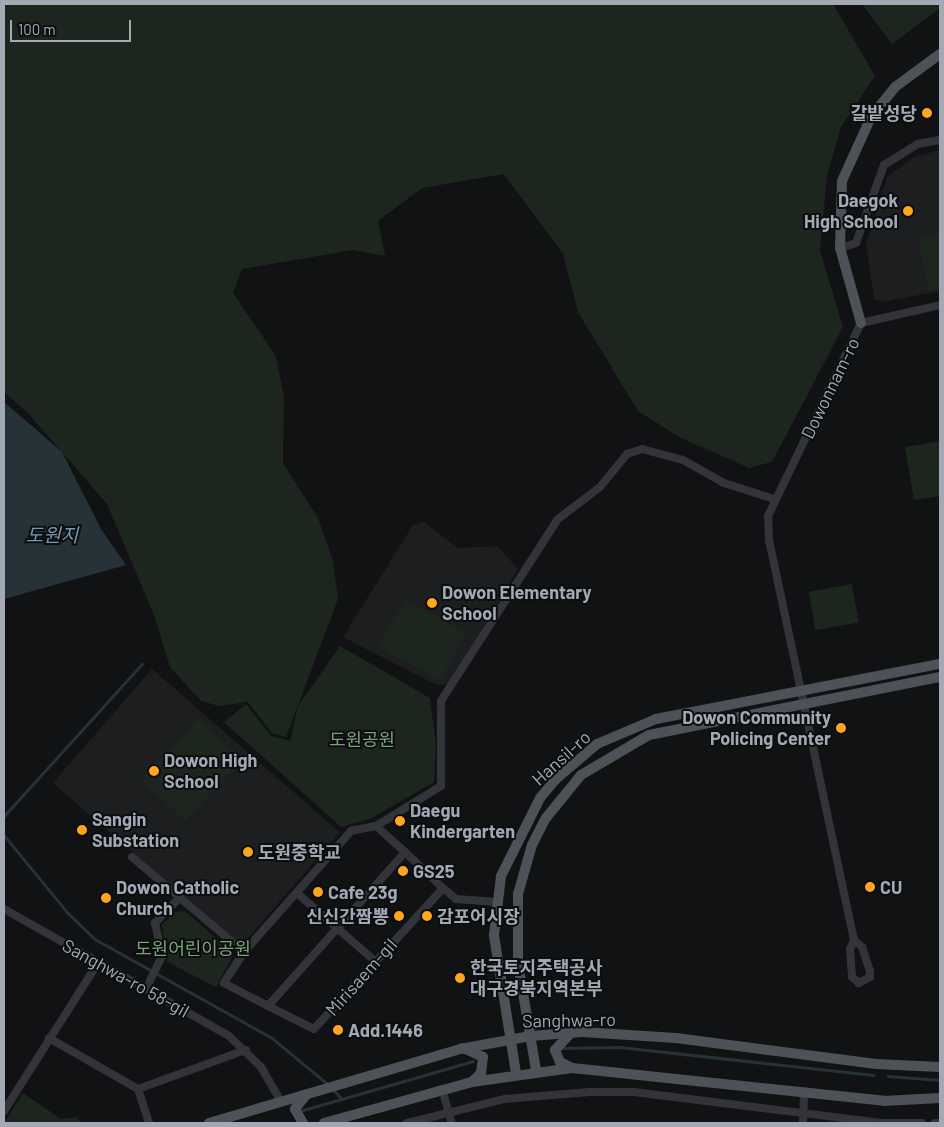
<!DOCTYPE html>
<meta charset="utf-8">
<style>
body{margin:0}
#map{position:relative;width:944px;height:1127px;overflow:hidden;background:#111213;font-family:Barlow,"Noto Sans KR",sans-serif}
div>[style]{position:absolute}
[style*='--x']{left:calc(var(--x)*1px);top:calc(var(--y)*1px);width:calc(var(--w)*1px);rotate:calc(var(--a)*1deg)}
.built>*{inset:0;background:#1d1e20;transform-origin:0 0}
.green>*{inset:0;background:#1d261e;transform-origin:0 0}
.water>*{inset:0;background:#273138}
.stream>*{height:2.5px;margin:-1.25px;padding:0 1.25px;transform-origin:1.25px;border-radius:1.25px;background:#273138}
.minor>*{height:8px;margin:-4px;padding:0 4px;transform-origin:4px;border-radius:4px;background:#323439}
.major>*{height:10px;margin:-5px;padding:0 5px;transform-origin:5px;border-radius:5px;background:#4e5158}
.dots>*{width:14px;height:14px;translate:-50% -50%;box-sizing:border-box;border:2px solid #0c0d0e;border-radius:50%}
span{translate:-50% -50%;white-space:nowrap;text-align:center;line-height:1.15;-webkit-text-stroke:4px #0c0d0e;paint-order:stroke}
.poi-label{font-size:18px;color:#a2a9b5;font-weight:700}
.right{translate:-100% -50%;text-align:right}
.left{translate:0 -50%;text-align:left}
.street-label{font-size:18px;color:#a2a9b5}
.park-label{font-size:18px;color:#77a277}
.water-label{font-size:19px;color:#759ab4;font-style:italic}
.frame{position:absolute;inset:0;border:5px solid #a2a9b5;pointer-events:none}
.scale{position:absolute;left:10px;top:20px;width:121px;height:22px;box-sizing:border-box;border:2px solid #a2a9b5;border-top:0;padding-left:6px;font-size:15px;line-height:18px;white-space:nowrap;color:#a2a9b5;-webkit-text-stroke:4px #0c0d0e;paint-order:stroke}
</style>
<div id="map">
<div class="built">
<div style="clip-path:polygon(940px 150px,940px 291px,883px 302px,874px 299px,866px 245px,887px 177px,914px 157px)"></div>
<div style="clip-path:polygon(424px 522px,458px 548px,497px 546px,518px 569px,449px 684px,436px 685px,343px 637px,413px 525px)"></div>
<div style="left:152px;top:669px;width:249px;height:151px;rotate:41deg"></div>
</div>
<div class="green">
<div style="clip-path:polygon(4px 4px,833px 4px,875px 76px,841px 127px,827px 176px,820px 251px,843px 327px,772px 462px,749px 468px,681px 438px,638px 411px,578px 312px,563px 254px,504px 174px,422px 188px,378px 221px,385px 256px,353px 250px,242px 269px,233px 293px,276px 356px,284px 397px,283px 463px,318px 518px,333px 561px,338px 599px,286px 737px,272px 733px,248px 702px,219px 706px,201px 701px,170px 667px,154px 615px,107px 504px,28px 413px,4px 392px)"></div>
<div style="clip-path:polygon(862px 4px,940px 4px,940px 8px,892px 44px)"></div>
<div style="clip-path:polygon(940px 234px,940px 288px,928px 290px,918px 238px)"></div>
<div style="clip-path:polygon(940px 441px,940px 496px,914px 500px,905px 447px)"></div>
<div style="left:852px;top:584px;width:39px;height:44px;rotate:80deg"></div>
<div style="left:406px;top:599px;width:70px;height:54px;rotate:30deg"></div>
<div style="clip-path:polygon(340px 646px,430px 698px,436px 745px,434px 782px,372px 818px,341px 827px,224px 722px,246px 704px,271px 736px,290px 741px,298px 706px)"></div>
<div style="left:198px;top:719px;width:60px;height:83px;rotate:43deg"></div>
<div style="clip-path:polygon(185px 911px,234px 954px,216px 987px,167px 962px,162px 925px,174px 912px)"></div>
<div style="clip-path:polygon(23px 1093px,61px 1119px,76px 1117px,82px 1123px,4px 1123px)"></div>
</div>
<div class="water">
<div style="clip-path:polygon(4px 402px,62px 452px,101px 529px,126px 565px,4px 599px)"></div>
</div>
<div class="stream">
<div style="--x:4;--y:816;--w:205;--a:-47.8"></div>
<div style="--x:4;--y:835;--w:101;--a:50.6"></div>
<div style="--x:68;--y:913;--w:37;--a:44"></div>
<div style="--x:95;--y:939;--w:203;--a:29.2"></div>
<div style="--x:272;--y:1038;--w:74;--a:39.5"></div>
<div style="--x:562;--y:1048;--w:58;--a:-1"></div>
<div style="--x:620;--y:1047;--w:255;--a:6.3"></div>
<div style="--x:888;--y:1076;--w:52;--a:4.4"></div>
<div style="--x:333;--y:1089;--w:12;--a:48"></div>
<div style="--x:300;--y:1111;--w:180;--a:-16.1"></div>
<div style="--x:259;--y:1123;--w:2;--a:0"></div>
</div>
<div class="minor">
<div style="--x:840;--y:248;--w:17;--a:-17"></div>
<div style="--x:856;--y:243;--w:83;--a:-70.3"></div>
<div style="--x:884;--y:165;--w:39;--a:-32"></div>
<div style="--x:917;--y:144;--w:23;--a:-10"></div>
<div style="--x:376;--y:826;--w:76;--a:-31.6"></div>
<div style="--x:441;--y:786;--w:85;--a:-90"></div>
<div style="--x:441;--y:701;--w:216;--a:-57.3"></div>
<div style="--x:558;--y:519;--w:53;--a:-37.3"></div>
<div style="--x:600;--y:487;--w:43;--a:-50.7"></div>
<div style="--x:627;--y:454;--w:16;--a:-18"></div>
<div style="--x:642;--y:449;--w:42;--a:15"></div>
<div style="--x:683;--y:460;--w:47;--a:29.3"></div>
<div style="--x:724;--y:483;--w:52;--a:17.7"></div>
<div style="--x:405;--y:852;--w:52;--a:43.5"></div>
<div style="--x:132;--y:857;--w:147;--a:40.3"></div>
<div style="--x:297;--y:893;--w:103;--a:41.1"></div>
<div style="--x:4;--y:909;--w:258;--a:29.4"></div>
<div style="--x:229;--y:1036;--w:45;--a:44.1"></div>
<div style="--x:261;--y:1067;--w:39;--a:60"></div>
<div style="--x:854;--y:940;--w:11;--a:41"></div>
<div style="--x:862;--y:947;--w:25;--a:72"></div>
<div style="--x:870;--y:971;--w:6;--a:90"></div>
<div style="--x:870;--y:977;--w:13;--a:151"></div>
<div style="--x:859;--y:983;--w:9;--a:-139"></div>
<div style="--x:852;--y:977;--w:28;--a:-94"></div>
<div style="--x:850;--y:949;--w:10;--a:-66"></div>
<div style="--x:854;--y:940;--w:408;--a:-102"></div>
<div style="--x:769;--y:541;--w:25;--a:-92"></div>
<div style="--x:768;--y:516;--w:214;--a:-64.3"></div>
<div style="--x:861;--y:323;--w:81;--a:-12.8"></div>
<div style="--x:146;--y:989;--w:37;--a:-64"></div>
<div style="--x:162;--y:956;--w:34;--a:-102"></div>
<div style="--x:155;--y:923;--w:36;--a:-46"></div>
<div style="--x:268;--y:1006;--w:206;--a:-48.3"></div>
<div style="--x:405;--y:852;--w:39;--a:-138"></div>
<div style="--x:376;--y:826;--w:25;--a:169"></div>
<div style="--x:351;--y:831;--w:162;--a:131.5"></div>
<div style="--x:244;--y:952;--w:37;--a:123"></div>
<div style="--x:224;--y:983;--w:50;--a:27.6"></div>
<div style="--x:268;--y:1006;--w:51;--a:26.6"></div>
<div style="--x:314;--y:1029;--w:191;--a:-47.5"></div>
<div style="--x:443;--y:888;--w:17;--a:40"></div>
<div style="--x:456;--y:899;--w:41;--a:4.2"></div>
<div style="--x:49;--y:1038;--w:103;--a:29.8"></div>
<div style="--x:138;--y:1089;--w:36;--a:72"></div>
<div style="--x:138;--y:1089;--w:115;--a:-19.9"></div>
<div style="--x:442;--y:1089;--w:35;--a:74"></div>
<div style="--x:4;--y:1111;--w:175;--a:-57.6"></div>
<div style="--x:407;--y:1123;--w:101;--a:-13.8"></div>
<div style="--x:505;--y:1099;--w:85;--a:-4.7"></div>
<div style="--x:590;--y:1092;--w:44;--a:0"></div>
<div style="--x:634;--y:1092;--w:250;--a:7.1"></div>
<div style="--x:882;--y:1123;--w:40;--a:0"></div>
<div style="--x:803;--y:1123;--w:32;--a:-88"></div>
<div style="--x:935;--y:1123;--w:5;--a:0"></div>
</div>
<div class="major">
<div style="--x:861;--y:323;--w:78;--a:-105.6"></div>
<div style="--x:840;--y:248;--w:67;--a:-88.3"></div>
<div style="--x:842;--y:181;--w:70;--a:-65.6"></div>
<div style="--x:871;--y:117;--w:38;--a:-51"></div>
<div style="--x:895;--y:87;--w:56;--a:-36.3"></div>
<div style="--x:463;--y:1048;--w:22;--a:24"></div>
<div style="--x:483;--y:1057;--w:16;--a:97"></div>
<div style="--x:481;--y:1073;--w:11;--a:135"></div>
<div style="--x:570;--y:1067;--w:11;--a:-153"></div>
<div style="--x:560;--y:1062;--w:13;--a:-113"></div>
<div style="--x:555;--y:1050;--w:22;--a:-47"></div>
<div style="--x:536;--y:1070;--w:108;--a:-99.6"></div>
<div style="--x:518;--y:964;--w:70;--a:-90"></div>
<div style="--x:518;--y:894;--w:51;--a:-74.1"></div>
<div style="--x:532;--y:845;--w:30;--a:-63"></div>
<div style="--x:546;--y:818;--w:55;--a:-50.9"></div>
<div style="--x:581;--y:775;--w:79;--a:-30.5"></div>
<div style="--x:649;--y:735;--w:297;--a:-11.3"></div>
<div style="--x:516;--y:1073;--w:140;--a:-99.1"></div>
<div style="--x:494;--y:935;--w:59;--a:-83.2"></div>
<div style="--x:501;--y:876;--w:87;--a:-63.4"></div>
<div style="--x:540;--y:798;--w:23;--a:-50"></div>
<div style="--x:555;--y:780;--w:55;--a:-40.6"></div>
<div style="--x:597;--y:744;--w:64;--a:-23"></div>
<div style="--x:656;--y:719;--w:289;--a:-11"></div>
<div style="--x:209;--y:1123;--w:262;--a:-16.4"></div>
<div style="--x:460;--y:1049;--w:72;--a:-10.4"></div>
<div style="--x:531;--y:1036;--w:51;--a:-4.5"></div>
<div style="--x:582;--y:1032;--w:94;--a:3.7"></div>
<div style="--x:676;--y:1038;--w:202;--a:7.4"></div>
<div style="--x:876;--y:1064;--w:64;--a:2.7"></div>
<div style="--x:303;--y:1123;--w:16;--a:-120"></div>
<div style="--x:295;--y:1109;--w:18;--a:-52"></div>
<div style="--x:324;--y:1123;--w:154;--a:-15.5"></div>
<div style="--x:472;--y:1082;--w:101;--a:-8"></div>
<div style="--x:572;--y:1068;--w:314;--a:6"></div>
<div style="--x:884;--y:1101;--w:56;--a:-3.1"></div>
</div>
<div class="dots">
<div style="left:927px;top:113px;background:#ffa51e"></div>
<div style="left:908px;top:211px;background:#ffa51e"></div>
<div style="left:432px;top:603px;background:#ffa51e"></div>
<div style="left:841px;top:728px;background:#ffa51e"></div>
<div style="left:154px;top:771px;background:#ffa51e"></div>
<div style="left:400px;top:821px;background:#ffa51e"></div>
<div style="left:82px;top:830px;background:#ffa51e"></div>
<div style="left:248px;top:852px;background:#ffa51e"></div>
<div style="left:403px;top:871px;background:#ffa51e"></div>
<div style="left:870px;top:887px;background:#ffa51e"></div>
<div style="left:318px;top:892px;background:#ffa51e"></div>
<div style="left:106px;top:898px;background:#ffa51e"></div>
<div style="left:399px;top:916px;background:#ffa51e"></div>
<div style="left:427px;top:916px;background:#ffa51e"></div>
<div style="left:460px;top:978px;background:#ffa51e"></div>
<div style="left:338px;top:1030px;background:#ffa51e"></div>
</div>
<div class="poi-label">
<span class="right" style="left:917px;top:113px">갈밭성당</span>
<span class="right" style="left:898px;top:211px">Daegok<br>High School</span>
<span class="left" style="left:442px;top:603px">Dowon Elementary<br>School</span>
<span class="right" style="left:831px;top:728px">Dowon Community<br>Policing Center</span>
<span class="left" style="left:164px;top:771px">Dowon High<br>School</span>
<span class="left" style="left:410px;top:821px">Daegu<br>Kindergarten</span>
<span class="left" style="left:92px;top:830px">Sangin<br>Substation</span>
<span class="left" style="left:258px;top:852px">도원중학교</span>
<span class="left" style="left:413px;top:871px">GS25</span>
<span class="left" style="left:880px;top:887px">CU</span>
<span class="left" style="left:116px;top:898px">Dowon Catholic<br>Church</span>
<span class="left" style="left:328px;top:892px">Cafe 23g</span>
<span class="right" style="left:389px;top:916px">신신간짬뽕</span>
<span class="left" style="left:437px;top:916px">감포어시장</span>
<span class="left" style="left:470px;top:978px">한국토지주택공사<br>대구경북지역본부</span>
<span class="left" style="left:348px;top:1030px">Add.1446</span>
</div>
<div class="street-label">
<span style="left:830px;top:388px;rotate:-64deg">Dowonnam-ro</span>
<span style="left:561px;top:758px;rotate:-42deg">Hansil-ro</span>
<span style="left:361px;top:977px;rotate:-48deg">Mirisaem-gil</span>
<span style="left:126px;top:978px;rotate:29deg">Sanghwa-ro 58-gil</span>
<span style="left:569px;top:1020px;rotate:-1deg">Sanghwa-ro</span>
</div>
<div class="park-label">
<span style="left:362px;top:739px">도원공원</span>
<span style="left:193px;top:948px">도원어린이공원</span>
</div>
<div class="water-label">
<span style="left:52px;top:535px">도원지</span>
</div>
<div class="frame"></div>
<div class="scale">100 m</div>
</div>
